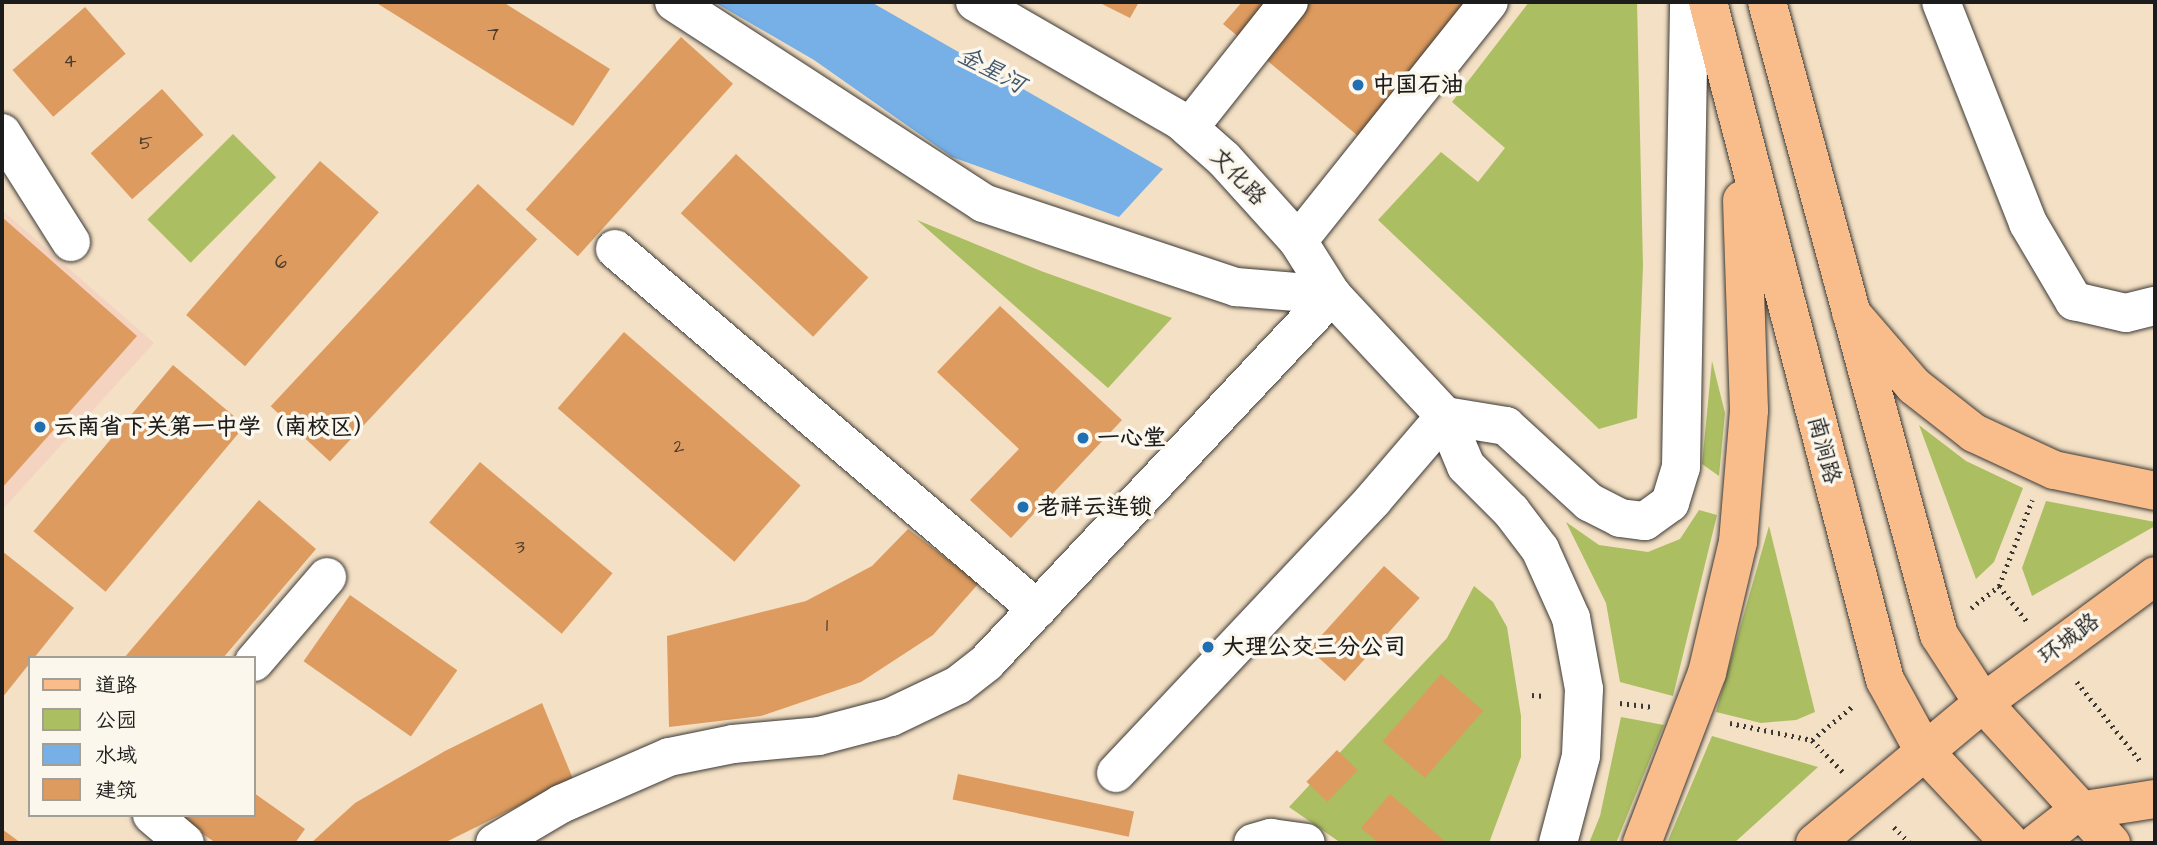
<!DOCTYPE html>
<meta charset="utf-8">
<style>
body{margin:0}
#map{position:relative;width:2157px;height:845px;overflow:hidden;background:#f4e0c4;font-family:"Architects Daughter","LXGW WenKai TC",sans-serif}
div>[style]{position:absolute}
[style*='--x']{left:calc(var(--x)*1px);top:calc(var(--y)*1px);width:calc(var(--w)*1px);rotate:calc(var(--a)*1deg)}
.built>*{inset:0;background:#f5d3c1}
.green>*{inset:0;background:#acbe62;transform-origin:0 0}
.water>*{inset:0;background:#76b0e7}
.building>*{inset:0;background:#dd9b5f;transform-origin:0 0}
.path>*{height:4.5px;margin-top:-2.25px;transform-origin:0;background:repeating-linear-gradient(90deg,#3c3935 0 2px,transparent 0 7px)}
.roads{filter:drop-shadow(0 0 2px #3c3935) drop-shadow(0 0 2px #3c3935)}
.minor>*{height:38px;margin:-19px;padding:0 19px;transform-origin:19px;border-radius:19px;background:#fff}
.major>*{height:38px;margin:-19px;padding:0 19px;transform-origin:19px;border-radius:19px;background:#f9bc8b}
.highway>*{height:38px;margin:-19px;padding:0 19px;transform-origin:19px;border-radius:19px;background:#f9bc8b}
.dots>*{width:19px;height:19px;translate:-50% -50%;box-sizing:border-box;border:4px solid #fbf7ec;border-radius:50%}
span{translate:-50% -50%;white-space:nowrap;text-align:center;line-height:1.15;-webkit-text-stroke:7px #fbf7ec;paint-order:stroke}
.number-label{font-size:19px;color:#4c3c2d}
.number-label span{-webkit-text-stroke-width:0}
.poi-label{font-size:23px;color:#1c1c1c;font-weight:700}
.left{translate:0 -50%;text-align:left}
.street-label{font-size:23px;color:#1c1c1c}
.water-label{font-size:24px;color:#40576d;font-style:italic}
.frame{position:absolute;inset:0;border:4px solid #1c1c1c;pointer-events:none}
.legend{position:absolute;left:28px;top:656px;width:228px;height:161px;box-sizing:border-box;background:#fbf7ec;border:2px solid #a29f99;margin:0;padding:9px 12px;list-style:none;font-size:21px;color:#1c1c1c}
.legend li{display:flex;align-items:center;gap:14px;height:35px}
.legend b{width:35px;border:2px solid #a29f99}
</style>
<div id="map">
<div class="built">
<div style="clip-path:polygon(2px 210px,154px 343px,2px 510px)"></div>
</div>
<div class="green">
<div style="clip-path:polygon(1529px 2px,1637px 2px,1643px 266px,1637px 418px,1599px 429px,1378px 220px,1441px 152px,1478px 182px,1505px 148px,1452px 102px)"></div>
<div style="left:233px;top:134px;width:61px;height:121px;rotate:45deg"></div>
<div style="clip-path:polygon(917px 220px,1041px 271px,1172px 318px,1108px 388px)"></div>
<div style="clip-path:polygon(1712px 361px,1725px 413px,1719px 476px,1702px 464px)"></div>
<div style="clip-path:polygon(1919px 425px,1966px 461px,2023px 488px,1994px 562px,1976px 579px)"></div>
<div style="clip-path:polygon(2046px 501px,2155px 522px,2155px 526px,2032px 596px,2022px 568px)"></div>
<div style="clip-path:polygon(1699px 510px,1717px 515px,1673px 696px,1620px 682px,1606px 603px,1566px 522px,1599px 545px,1648px 552px,1680px 539px)"></div>
<div style="clip-path:polygon(1769px 526px,1815px 712px,1796px 720px,1761px 723px,1716px 712px)"></div>
<div style="clip-path:polygon(1474px 586px,1493px 602px,1507px 627px,1521px 716px,1521px 757px,1489px 843px,1341px 843px,1289px 807px,1447px 638px)"></div>
<div style="clip-path:polygon(1621px 717px,1664px 725px,1616px 843px,1589px 843px,1600px 816px)"></div>
<div style="clip-path:polygon(1712px 736px,1818px 767px,1734px 843px,1667px 843px)"></div>
</div>
<div class="water">
<div style="clip-path:polygon(714px 2px,871px 2px,1163px 169px,1119px 217px,952px 157px,814px 60px)"></div>
</div>
<div class="building">
<div style="clip-path:polygon(375px 2px,503px 2px,610px 69px,573px 126px)"></div>
<div style="clip-path:polygon(1098px 2px,1139px 2px,1130px 18px)"></div>
<div style="clip-path:polygon(1242px 2px,1488px 2px,1369px 145px,1223px 24px)"></div>
<div style="left:85px;top:7px;width:62px;height:96px;rotate:49deg"></div>
<div style="left:681px;top:37px;width:70px;height:232px;rotate:42deg"></div>
<div style="left:162px;top:89px;width:62px;height:96px;rotate:48deg"></div>
<div style="left:736px;top:154px;width:181px;height:81px;rotate:43deg"></div>
<div style="left:320px;top:161px;width:78px;height:204px;rotate:41deg"></div>
<div style="left:478px;top:184px;width:81px;height:304px;rotate:43deg"></div>
<div style="clip-path:polygon(2px 217px,137px 336px,2px 488px)"></div>
<div style="clip-path:polygon(1000px 306px,1122px 420px,1011px 538px,970px 500px,1019px 449px,937px 372px)"></div>
<div style="left:624px;top:332px;width:234px;height:101px;rotate:41deg"></div>
<div style="left:173px;top:365px;width:94px;height:217px;rotate:40deg"></div>
<div style="left:480px;top:462px;width:173px;height:79px;rotate:40deg"></div>
<div style="clip-path:polygon(259px 500px,316px 549px,223px 658px,124px 658px)"></div>
<div style="clip-path:polygon(908px 529px,979px 583px,933px 635px,861px 682px,761px 716px,669px 727px,667px 636px,806px 601px,872px 566px)"></div>
<div style="clip-path:polygon(2px 551px,74px 608px,2px 698px)"></div>
<div style="left:1384px;top:566px;width:48px;height:112px;rotate:42deg"></div>
<div style="left:350px;top:595px;width:131px;height:81px;rotate:35deg"></div>
<div style="left:1441px;top:674px;width:56px;height:89px;rotate:41deg"></div>
<div style="clip-path:polygon(542px 703px,573px 779px,444px 843px,311px 843px,355px 803px,445px 751px)"></div>
<div style="left:1337px;top:750px;width:29px;height:44px;rotate:44deg"></div>
<div style="left:958px;top:774px;width:180px;height:26px;rotate:12deg"></div>
<div style="clip-path:polygon(254px 793px,305px 829px,295px 843px,216px 843px,175px 815px,254px 815px)"></div>
<div style="clip-path:polygon(1390px 794px,1447px 843px,1379px 843px,1361px 828px)"></div>
<div style="clip-path:polygon(2px 829px,21px 843px,2px 843px)"></div>
</div>
<div class="path">
<div style="--x:1999;--y:586;--w:48;--a:51.7"></div>
<div style="--x:1971;--y:608;--w:36;--a:-38"></div>
<div style="--x:1999;--y:586;--w:92;--a:-69"></div>
<div style="--x:2077;--y:682;--w:104;--a:51.3"></div>
<div style="--x:1532;--y:695;--w:13;--a:4"></div>
<div style="--x:1620;--y:703;--w:33;--a:7"></div>
<div style="--x:1730;--y:723;--w:84;--a:11.7"></div>
<div style="--x:1812;--y:740;--w:55;--a:-39.8"></div>
<div style="--x:1812;--y:740;--w:45;--a:45.9"></div>
<div style="--x:1894;--y:827;--w:23;--a:45"></div>
</div>
<div class="roads">
<div class="minor">
<div style="--x:674;--y:2;--w:369;--a:33"></div>
<div style="--x:983;--y:203;--w:267;--a:18.4"></div>
<div style="--x:1236;--y:287;--w:96;--a:4.8"></div>
<div style="--x:975;--y:2;--w:238;--a:30"></div>
<div style="--x:1181;--y:121;--w:57;--a:41.5"></div>
<div style="--x:1224;--y:159;--w:110;--a:47.9"></div>
<div style="--x:1298;--y:241;--w:64;--a:57.8"></div>
<div style="--x:1332;--y:295;--w:166;--a:47"></div>
<div style="--x:1445;--y:416;--w:54;--a:67.2"></div>
<div style="--x:1466;--y:466;--w:64;--a:45"></div>
<div style="--x:1511;--y:511;--w:48;--a:52.7"></div>
<div style="--x:1540;--y:549;--w:76;--a:65.8"></div>
<div style="--x:1571;--y:618;--w:72;--a:79.6"></div>
<div style="--x:1584;--y:689;--w:67;--a:92.6"></div>
<div style="--x:1581;--y:756;--w:90;--a:104.8"></div>
<div style="--x:1941;--y:2;--w:238;--a:68.5"></div>
<div style="--x:2028;--y:223;--w:91;--a:59.5"></div>
<div style="--x:2074;--y:301;--w:53;--a:13"></div>
<div style="--x:2126;--y:313;--w:30;--a:-14"></div>
<div style="--x:1189;--y:128;--w:161;--a:-51.6"></div>
<div style="--x:2;--y:133;--w:129;--a:57.7"></div>
<div style="--x:1298;--y:241;--w:306;--a:-51.4"></div>
<div style="--x:615;--y:249;--w:555;--a:40.47"></div>
<div style="--x:1445;--y:416;--w:62;--a:9.3"></div>
<div style="--x:1506;--y:426;--w:113;--a:42.5"></div>
<div style="--x:1589;--y:502;--w:35;--a:27"></div>
<div style="--x:1620;--y:518;--w:25;--a:7"></div>
<div style="--x:1645;--y:521;--w:31;--a:-36"></div>
<div style="--x:1670;--y:503;--w:38;--a:-73"></div>
<div style="--x:1681;--y:467;--w:465;--a:-89"></div>
<div style="--x:254;--y:662;--w:112;--a:-49.3"></div>
<div style="--x:1116;--y:773;--w:375;--a:-46.7"></div>
<div style="--x:1373;--y:500;--w:111;--a:-49.4"></div>
<div style="--x:152;--y:815;--w:43;--a:40.3"></div>
<div style="--x:495;--y:843;--w:77;--a:-30.6"></div>
<div style="--x:561;--y:804;--w:118;--a:-23.5"></div>
<div style="--x:669;--y:757;--w:65;--a:-11.5"></div>
<div style="--x:733;--y:744;--w:86;--a:-5.3"></div>
<div style="--x:819;--y:736;--w:74;--a:-14.8"></div>
<div style="--x:891;--y:717;--w:74;--a:-25.5"></div>
<div style="--x:958;--y:685;--w:37;--a:-38"></div>
<div style="--x:987;--y:662;--w:504;--a:-46.77"></div>
<div style="--x:1253;--y:843;--w:19;--a:-16"></div>
<div style="--x:1271;--y:838;--w:35;--a:8"></div>
</div>
<div class="major">
<div style="--x:1851;--y:313;--w:96;--a:49.2"></div>
<div style="--x:1914;--y:386;--w:76;--a:38.1"></div>
<div style="--x:1974;--y:433;--w:88;--a:24.8"></div>
<div style="--x:2054;--y:470;--w:103;--a:11.7"></div>
<div style="--x:1983;--y:703;--w:214;--a:-36.4"></div>
<div style="--x:2078;--y:811;--w:78;--a:-8.9"></div>
</div>
<div class="highway">
<div style="--x:1708;--y:2;--w:701;--a:75.37"></div>
<div style="--x:1885;--y:680;--w:81;--a:61.2"></div>
<div style="--x:1924;--y:751;--w:126;--a:46.9"></div>
<div style="--x:1767;--y:2;--w:656;--a:74.8"></div>
<div style="--x:1939;--y:635;--w:81;--a:57.1"></div>
<div style="--x:1983;--y:703;--w:190;--a:47.6"></div>
<div style="--x:1642;--y:843;--w:182;--a:-69.1"></div>
<div style="--x:1707;--y:673;--w:135;--a:-76.7"></div>
<div style="--x:1738;--y:542;--w:132;--a:-85.2"></div>
<div style="--x:1749;--y:410;--w:210;--a:-91.9"></div>
<div style="--x:1815;--y:843;--w:219;--a:-39.8"></div>
<div style="--x:2037;--y:843;--w:52;--a:-38"></div>
</div>
</div>
<div class="dots">
<div style="left:1358px;top:85px;background:#1f6fb2"></div>
<div style="left:40px;top:427px;background:#1f6fb2"></div>
<div style="left:1083px;top:438px;background:#1f6fb2"></div>
<div style="left:1023px;top:507px;background:#1f6fb2"></div>
<div style="left:1208px;top:647px;background:#1f6fb2"></div>
</div>
<div class="number-label">
<span style="left:493px;top:35px">7</span>
<span style="left:70px;top:62px">4</span>
<span style="left:146px;top:144px">5</span>
<span style="left:281px;top:263px">6</span>
<span style="left:679px;top:447px">2</span>
<span style="left:520px;top:548px">3</span>
<span style="left:827px;top:626px">1</span>
</div>
<div class="poi-label">
<span class="left" style="left:1372px;top:85px">中国石油</span>
<span class="left" style="left:54px;top:427px">云南省下关第一中学（南校区）</span>
<span class="left" style="left:1097px;top:438px">一心堂</span>
<span class="left" style="left:1037px;top:507px">老祥云连锁</span>
<span class="left" style="left:1222px;top:647px">大理公交三分公司</span>
</div>
<div class="street-label">
<span style="left:1238px;top:177px;rotate:46deg">文化路</span>
<span style="left:1824px;top:450px;rotate:75deg">南涧路</span>
<span style="left:2069px;top:639px;rotate:-37deg">环城路</span>
</div>
<div class="water-label">
<span style="left:991px;top:71px;rotate:28deg">金星河</span>
</div>
<div class="frame"></div>
<ul class="legend">
<li><b style="height:9px;background:#f9bc8b"></b>道路</li>
<li><b style="height:19px;background:#acbe62"></b>公园</li>
<li><b style="height:19px;background:#76b0e7"></b>水域</li>
<li><b style="height:19px;background:#dd9b5f"></b>建筑</li>
</ul>
</div>
